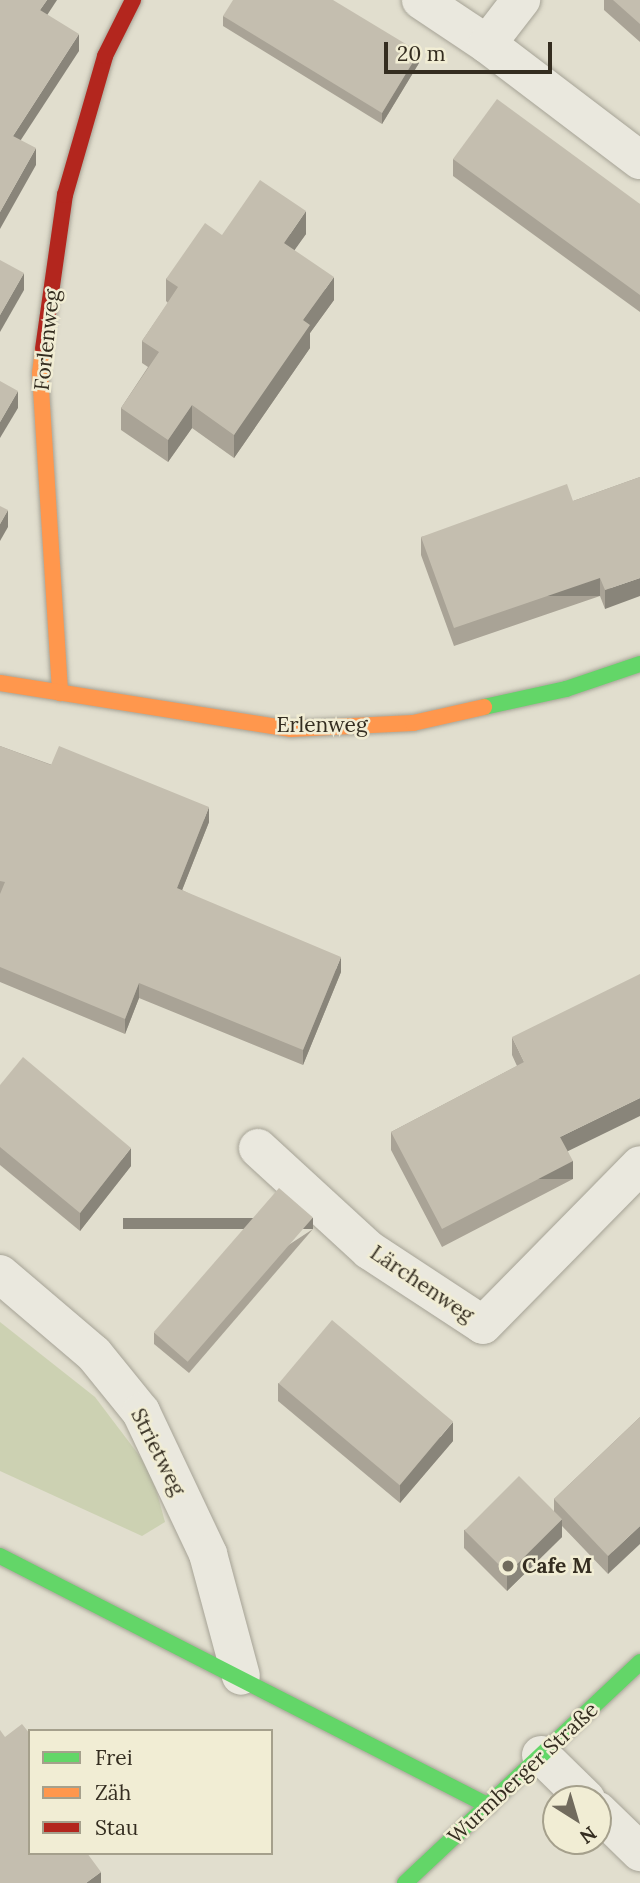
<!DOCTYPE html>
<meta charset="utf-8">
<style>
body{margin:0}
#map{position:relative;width:640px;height:1883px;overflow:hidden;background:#e1dece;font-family:Lora,serif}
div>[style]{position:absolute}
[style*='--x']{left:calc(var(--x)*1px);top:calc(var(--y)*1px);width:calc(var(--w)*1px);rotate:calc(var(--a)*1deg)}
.green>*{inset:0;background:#ccd1b2}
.roads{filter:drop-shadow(0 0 2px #a6a396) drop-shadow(0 0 2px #a6a396)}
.street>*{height:38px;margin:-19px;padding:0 19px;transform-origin:19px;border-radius:19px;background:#eae8de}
.fast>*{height:16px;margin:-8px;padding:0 8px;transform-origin:8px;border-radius:8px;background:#63d668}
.slow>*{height:16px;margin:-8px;padding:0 8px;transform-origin:8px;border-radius:8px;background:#ff974d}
.jam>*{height:16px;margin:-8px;padding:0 8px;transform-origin:8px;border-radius:8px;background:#b3261e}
.wall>*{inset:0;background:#a9a396}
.shaded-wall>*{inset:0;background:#89857a;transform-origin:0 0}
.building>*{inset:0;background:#c4beaf;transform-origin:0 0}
.dots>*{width:19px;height:19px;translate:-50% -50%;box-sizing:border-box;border:4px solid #f1edd4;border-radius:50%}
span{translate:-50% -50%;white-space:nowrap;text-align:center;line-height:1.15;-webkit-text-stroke:5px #f1edd4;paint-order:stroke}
.street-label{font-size:21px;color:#342d20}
.poi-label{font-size:21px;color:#342d20;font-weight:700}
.left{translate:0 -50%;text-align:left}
.legend{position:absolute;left:28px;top:1729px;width:245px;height:126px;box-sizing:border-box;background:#f1edd4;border:2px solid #a5a08c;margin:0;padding:9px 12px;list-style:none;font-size:21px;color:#342d20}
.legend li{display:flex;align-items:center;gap:14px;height:35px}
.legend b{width:35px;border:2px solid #a5a08c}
.north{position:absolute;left:542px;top:1785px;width:70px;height:70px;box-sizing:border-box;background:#f1edd4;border:2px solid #a5a08c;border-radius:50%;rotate:143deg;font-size:19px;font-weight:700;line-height:28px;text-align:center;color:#342d20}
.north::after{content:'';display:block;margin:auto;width:24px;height:32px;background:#716b5d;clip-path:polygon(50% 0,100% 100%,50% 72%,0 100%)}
.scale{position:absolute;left:384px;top:42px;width:168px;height:32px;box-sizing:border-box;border:4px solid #342d20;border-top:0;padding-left:9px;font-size:21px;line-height:24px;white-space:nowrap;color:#342d20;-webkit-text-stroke:5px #f1edd4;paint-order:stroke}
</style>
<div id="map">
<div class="green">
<div style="clip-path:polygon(0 1322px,95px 1397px,151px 1471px,165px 1522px,142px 1536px,0 1471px)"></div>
</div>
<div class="roads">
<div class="street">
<div style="--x:421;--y:0;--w:79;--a:33.7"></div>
<div style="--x:487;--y:44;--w:192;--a:37.2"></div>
<div style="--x:487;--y:44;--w:56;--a:-52.3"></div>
<div style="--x:258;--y:1148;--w:151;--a:42.6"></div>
<div style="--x:369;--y:1250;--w:136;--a:33.3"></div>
<div style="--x:483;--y:1325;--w:224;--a:-45.5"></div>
<div style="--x:0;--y:1274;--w:123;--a:40.4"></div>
<div style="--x:94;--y:1354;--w:75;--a:51"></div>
<div style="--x:141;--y:1412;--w:157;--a:64.7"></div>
<div style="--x:208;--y:1554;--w:126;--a:74.9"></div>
<div style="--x:541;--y:1755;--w:63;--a:44.4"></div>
<div style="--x:598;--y:1811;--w:59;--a:44.3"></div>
</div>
<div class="fast">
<div style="--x:484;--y:707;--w:84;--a:-12.4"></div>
<div style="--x:566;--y:689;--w:78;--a:-18.7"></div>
<div style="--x:0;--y:1556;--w:549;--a:27.08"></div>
<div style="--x:405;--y:1883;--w:323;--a:-43.2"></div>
</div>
<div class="slow">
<div style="--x:43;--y:349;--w:24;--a:97"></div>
<div style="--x:40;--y:373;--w:321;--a:86.4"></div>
<div style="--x:0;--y:683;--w:295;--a:9"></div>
<div style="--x:291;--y:729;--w:122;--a:-2.8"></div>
<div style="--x:413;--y:723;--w:73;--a:-12.7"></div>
</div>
<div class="jam">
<div style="--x:43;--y:349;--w:156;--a:-81.9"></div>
<div style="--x:65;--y:195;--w:145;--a:-73.9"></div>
<div style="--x:105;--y:56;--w:63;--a:-63.4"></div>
</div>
</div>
<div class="wall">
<div style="clip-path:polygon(604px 0,640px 0,640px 42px,604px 10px)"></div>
<div style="clip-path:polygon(223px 16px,419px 63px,382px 124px,223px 26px)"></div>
<div style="clip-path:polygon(453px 159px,640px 204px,640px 312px,453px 176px)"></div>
<div style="clip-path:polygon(306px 234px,294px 250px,334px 300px,310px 333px,310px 348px,234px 458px,192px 428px,168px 462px,121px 430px,121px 408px,148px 367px,142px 363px,142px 341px,168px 303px,166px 301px,166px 279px,222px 235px)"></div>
<div style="clip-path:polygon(640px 477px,605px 609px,600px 596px,454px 646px,421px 555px,421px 537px,573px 501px)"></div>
<div style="clip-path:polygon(0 746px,209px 822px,182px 890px,341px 972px,303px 1065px,139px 998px,125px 1034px,0 982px)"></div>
<div style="clip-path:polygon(512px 1037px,568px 1152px,573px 1179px,442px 1247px,391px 1150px,391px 1132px,517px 1066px,512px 1055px)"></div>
<div style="clip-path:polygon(0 1085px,131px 1166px,80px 1231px,0 1165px)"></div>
<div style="clip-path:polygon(313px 1229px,189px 1373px,154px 1344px,154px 1333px)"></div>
<div style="clip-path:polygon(278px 1383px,453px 1441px,400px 1503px,278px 1401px)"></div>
<div style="clip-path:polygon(640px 1417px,608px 1574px,562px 1526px,562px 1537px,507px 1591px,464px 1548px,464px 1530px,554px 1511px,554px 1499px)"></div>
</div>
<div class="shaded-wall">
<div style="clip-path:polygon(47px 0,57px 0,40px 26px,40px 10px)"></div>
<div style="clip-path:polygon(79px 34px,79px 51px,13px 152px,13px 136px)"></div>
<div style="clip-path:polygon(419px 52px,419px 63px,382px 124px,382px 113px)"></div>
<div style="clip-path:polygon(36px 148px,36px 165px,0 229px,0 212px)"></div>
<div style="clip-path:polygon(306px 211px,306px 234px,284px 265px,284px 243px)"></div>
<div style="clip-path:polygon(24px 273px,24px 290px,0 332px,0 315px)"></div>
<div style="clip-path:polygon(334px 277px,334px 300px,310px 333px,310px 348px,234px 458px,234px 435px,303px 320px)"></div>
<div style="clip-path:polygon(18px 391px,18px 408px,0 438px,0 422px)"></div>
<div style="clip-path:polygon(192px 405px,192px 428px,168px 462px,168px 440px)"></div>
<div style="clip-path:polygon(8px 510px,8px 527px,0 541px,0 524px)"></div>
<div style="left:600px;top:578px;width:18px;height:154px;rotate:90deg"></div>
<div style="clip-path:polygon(640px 578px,640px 596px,605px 609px,605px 590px)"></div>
<div style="clip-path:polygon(209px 807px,209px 822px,177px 903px,177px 888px)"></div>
<div style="clip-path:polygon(341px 957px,341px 972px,303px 1065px,303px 1050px)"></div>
<div style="clip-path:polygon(139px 983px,139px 998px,125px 1034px,125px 1019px)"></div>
<div style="clip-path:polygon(640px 1098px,640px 1116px,560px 1155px,560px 1137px)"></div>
<div style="clip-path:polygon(131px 1148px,131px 1166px,80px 1231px,80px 1213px)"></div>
<div style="left:573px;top:1161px;width:18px;height:148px;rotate:90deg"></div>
<div style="left:313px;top:1218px;width:11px;height:190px;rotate:90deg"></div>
<div style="clip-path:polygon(453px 1422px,453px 1441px,400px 1503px,400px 1485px)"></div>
<div style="clip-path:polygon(562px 1519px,562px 1537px,507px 1591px,507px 1573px)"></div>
<div style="clip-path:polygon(640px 1526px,640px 1544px,608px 1574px,608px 1556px)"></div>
<div style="clip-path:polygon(101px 1872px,101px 1883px,86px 1883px)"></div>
</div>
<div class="building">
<div style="clip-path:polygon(0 0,47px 0,40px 10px,79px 34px,13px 136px,36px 148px,0 212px)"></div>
<div style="clip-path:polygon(233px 0,333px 0,419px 52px,382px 113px,223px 16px)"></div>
<div style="clip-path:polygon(613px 0,640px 0,640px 24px)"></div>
<div style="clip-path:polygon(497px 99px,640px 204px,640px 295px,453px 159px)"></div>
<div style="clip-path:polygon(260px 180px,306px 211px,284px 243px,334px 277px,303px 320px,310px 325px,234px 435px,192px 405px,168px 440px,121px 408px,159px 352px,142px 341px,178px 287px,166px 279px,205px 223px,222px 235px)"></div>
<div style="clip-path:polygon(0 260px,24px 273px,0 315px)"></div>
<div style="clip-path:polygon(0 381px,18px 391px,0 422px)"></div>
<div style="clip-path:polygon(640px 477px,640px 578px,605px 590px,600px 578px,454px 628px,421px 537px,567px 484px,573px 501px)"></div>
<div style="clip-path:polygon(0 506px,8px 510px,0 524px)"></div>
<div style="clip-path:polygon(0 746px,51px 765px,59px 746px,209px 807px,177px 888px,341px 957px,303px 1050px,139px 983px,125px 1019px,0 967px,0 894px,5px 882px,0 881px)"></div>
<div style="clip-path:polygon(640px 974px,640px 1098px,560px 1137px,573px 1161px,442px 1229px,391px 1132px,524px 1062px,512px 1037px)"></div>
<div style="clip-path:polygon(23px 1057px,131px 1148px,80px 1213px,0 1147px,0 1085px)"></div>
<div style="left:279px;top:1188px;width:45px;height:191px;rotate:41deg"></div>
<div style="left:332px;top:1320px;width:158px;height:83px;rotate:40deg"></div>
<div style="clip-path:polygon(640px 1417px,640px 1526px,608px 1556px,554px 1499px)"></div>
<div style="left:519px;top:1476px;width:61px;height:77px;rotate:45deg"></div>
<div style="clip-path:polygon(22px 1724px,30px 1734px,30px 1853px,87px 1853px,101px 1872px,86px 1883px,0 1883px,0 1730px,5px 1737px)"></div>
</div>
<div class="dots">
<div style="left:508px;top:1566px;background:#716b5d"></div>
</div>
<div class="street-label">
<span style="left:47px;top:340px;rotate:-84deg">Forlenweg</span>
<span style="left:322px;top:725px">Erlenweg</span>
<span style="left:422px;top:1284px;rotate:34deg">Lärchenweg</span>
<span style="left:158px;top:1452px;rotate:63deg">Strietweg</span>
<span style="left:523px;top:1773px;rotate:-43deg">Wurmberger Straße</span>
</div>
<div class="poi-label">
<span class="left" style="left:522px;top:1566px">Cafe M</span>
</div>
<ul class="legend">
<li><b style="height:9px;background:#63d668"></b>Frei</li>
<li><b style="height:9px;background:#ff974d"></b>Zäh</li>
<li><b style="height:9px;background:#b3261e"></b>Stau</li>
</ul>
<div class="north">N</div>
<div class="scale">20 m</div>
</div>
